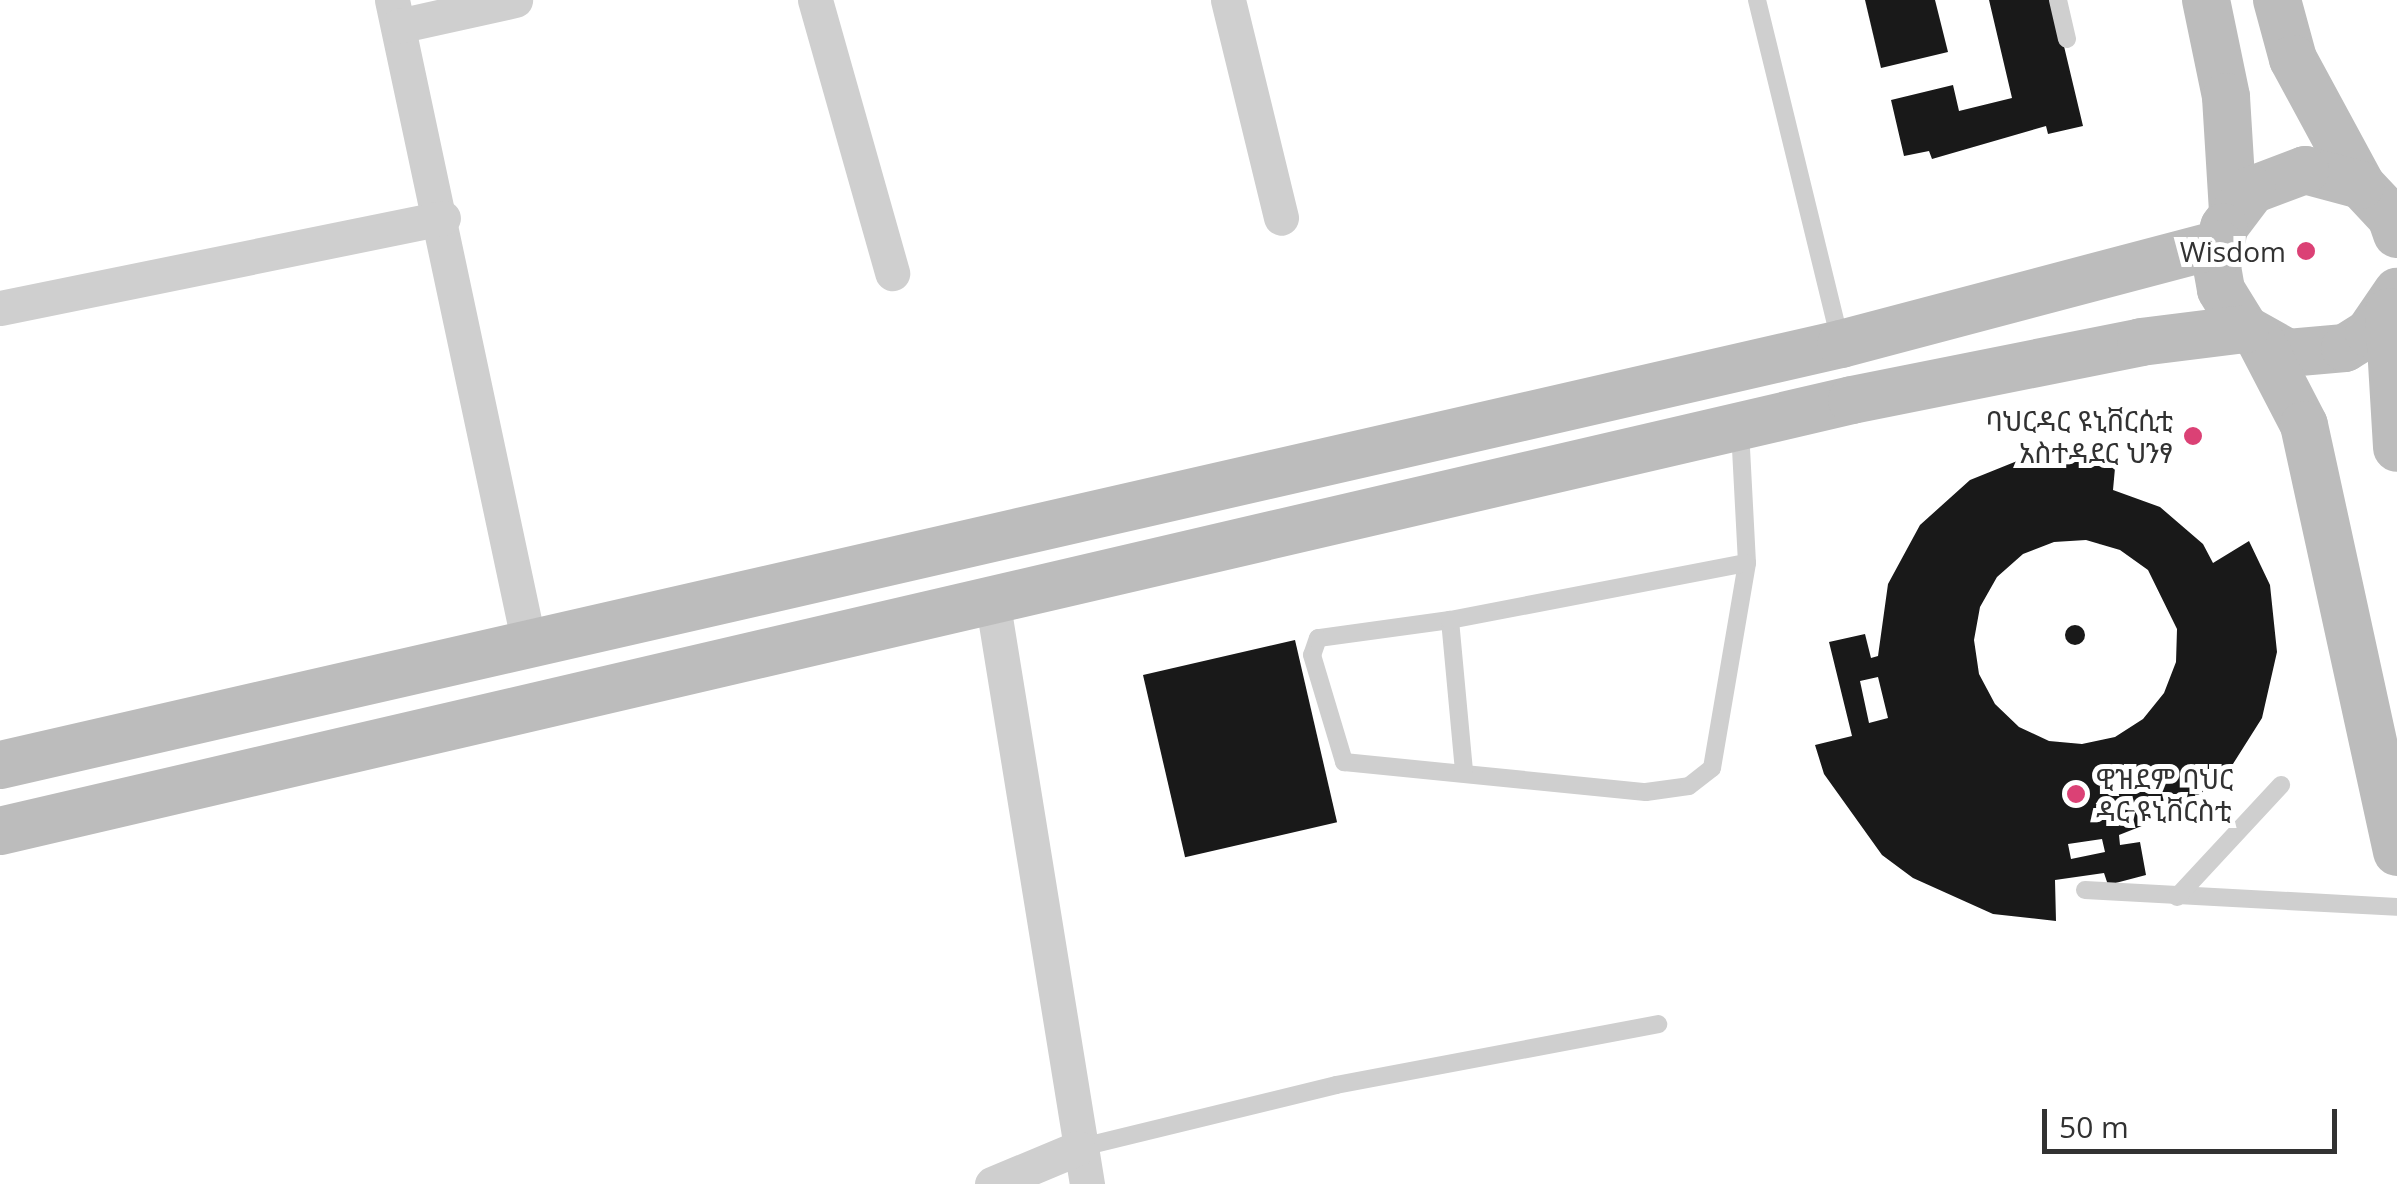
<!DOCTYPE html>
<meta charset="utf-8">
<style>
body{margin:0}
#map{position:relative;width:2397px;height:1184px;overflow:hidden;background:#fff;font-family:"Open Sans","Noto Sans Ethiopic",sans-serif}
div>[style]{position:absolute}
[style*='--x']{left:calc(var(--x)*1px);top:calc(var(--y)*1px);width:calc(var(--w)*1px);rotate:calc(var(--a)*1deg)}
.building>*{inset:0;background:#191919;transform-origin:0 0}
.round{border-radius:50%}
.lane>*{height:18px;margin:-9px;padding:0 9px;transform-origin:9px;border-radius:9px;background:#cfcfcf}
.street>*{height:35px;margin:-17.5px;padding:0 17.5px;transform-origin:17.5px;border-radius:17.5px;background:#cfcfcf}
.secondary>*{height:48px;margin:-24px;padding:0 24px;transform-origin:24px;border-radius:24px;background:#bcbcbc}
.dots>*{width:28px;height:28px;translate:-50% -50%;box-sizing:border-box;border:5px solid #fff;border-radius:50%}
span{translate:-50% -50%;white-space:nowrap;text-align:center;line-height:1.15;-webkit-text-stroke:10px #fff;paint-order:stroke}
.poi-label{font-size:28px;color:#323232}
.right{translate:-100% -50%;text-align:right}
.left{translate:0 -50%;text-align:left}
.scale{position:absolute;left:2042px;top:1109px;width:295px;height:45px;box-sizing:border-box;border:5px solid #323232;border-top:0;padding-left:12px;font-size:30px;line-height:35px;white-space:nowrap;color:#323232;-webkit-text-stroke:8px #fff;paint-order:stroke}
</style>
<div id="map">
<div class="building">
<div style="clip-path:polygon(1865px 0,1935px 0,1948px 52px,1881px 68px)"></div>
<div style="clip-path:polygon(1989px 0,2053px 0,2083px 126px,2048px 134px,2046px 126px,1932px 159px,1929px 151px,1904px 156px,1891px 100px,1953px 85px,1959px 111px,2012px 98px)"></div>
<div style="clip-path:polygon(evenodd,2099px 452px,2116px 457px,2113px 490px,2160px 507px,2203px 544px,2213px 563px,2249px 541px,2270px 585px,2277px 652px,2262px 718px,2226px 775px,2172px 814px,2119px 835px,2120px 845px,2140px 842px,2146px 875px,2108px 885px,2104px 873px,2055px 880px,2056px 921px,1993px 914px,1913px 878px,1882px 855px,1824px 774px,1815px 745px,1852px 736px,1829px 642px,1865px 634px,1871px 658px,1878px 656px,1888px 584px,1920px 525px,1970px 480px,2032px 455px,2099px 452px,2086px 540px,2120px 550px,2148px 570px,2177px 629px,2176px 662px,2164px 693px,2143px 719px,2115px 737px,2082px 744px,2049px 741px,2019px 727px,1995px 704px,1979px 674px,1974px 640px,1980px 607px,1997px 577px,2023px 554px,2054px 542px,2086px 540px,2099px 452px,1878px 677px,1888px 718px,1869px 723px,1860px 681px,1878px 677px,2099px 452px,2102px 839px,2105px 852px,2071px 859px,2068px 844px,2102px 839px)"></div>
<div class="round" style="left:2065px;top:625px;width:20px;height:20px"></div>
<div style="left:1295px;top:640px;width:187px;height:156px;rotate:77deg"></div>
</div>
<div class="lane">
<div style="--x:1757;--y:0;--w:354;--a:76.3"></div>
<div style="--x:2058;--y:0;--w:40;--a:77"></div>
<div style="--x:1450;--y:620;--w:133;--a:172.2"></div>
<div style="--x:1318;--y:638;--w:18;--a:109"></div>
<div style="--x:1312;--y:655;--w:112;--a:73.3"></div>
<div style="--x:1344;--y:762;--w:303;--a:5.7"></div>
<div style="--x:1646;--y:792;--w:43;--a:-7.9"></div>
<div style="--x:1689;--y:786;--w:29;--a:-38"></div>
<div style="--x:1712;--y:768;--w:208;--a:-80.3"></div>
<div style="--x:1747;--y:563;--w:135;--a:-93"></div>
<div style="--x:1464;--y:771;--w:152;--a:-95.3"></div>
<div style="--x:1450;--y:620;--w:302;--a:-10.9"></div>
<div style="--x:2085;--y:890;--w:312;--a:3.1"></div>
<div style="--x:2177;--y:897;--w:153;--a:-47.1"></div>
<div style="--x:1078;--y:1148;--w:266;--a:-13.7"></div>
<div style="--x:1336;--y:1085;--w:328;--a:-10.7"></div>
</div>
<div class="street">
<div style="--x:392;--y:0;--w:658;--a:77.99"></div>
<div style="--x:815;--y:0;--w:284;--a:74.2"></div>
<div style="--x:1228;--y:0;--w:224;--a:76.3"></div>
<div style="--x:398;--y:26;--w:120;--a:-12.5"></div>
<div style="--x:0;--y:308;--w:452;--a:-11.5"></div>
<div style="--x:993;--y:605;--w:587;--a:80.78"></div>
<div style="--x:992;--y:1184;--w:93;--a:-22.7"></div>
</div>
<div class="secondary">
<div style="--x:2206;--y:0;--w:99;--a:78.3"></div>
<div style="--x:2226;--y:97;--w:115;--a:86.5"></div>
<div style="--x:2277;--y:0;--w:61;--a:74.8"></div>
<div style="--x:2293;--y:59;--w:143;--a:61.6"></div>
<div style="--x:2397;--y:234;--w:18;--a:-109"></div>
<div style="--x:2391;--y:217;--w:44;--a:-133.2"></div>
<div style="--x:2361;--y:185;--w:58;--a:-165"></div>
<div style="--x:2305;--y:170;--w:57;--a:159.3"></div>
<div style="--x:2252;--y:190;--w:46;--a:127.1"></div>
<div style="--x:2224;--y:227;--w:41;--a:99.9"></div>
<div style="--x:2217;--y:267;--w:23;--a:80"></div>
<div style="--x:2221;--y:290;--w:46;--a:58.4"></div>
<div style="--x:2245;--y:329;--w:49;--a:29.2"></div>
<div style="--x:2288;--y:353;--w:57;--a:-5"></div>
<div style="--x:2345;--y:348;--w:28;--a:-32"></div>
<div style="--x:2369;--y:333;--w:50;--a:-55.7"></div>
<div style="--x:2389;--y:312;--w:136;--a:86.6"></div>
<div style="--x:2261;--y:342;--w:93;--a:62.6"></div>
<div style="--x:2304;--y:425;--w:437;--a:77.7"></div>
<div style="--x:0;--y:765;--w:1889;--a:-12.88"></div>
<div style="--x:1841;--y:344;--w:391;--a:-14.8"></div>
<div style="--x:0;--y:831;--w:1901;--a:-13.1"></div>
<div style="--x:1852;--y:400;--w:295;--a:-11.3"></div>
<div style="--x:2141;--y:342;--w:105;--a:-7.1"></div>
</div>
<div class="dots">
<div style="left:2306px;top:251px;background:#db4175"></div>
<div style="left:2193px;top:436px;background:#db4175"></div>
<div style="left:2076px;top:794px;background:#db4175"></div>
</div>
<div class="poi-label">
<span class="right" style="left:2286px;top:251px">Wisdom</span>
<span class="right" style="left:2173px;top:436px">ባህርዳር ዩኒቨርሲቲ<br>አስተዳደር ህንፃ</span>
<span class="left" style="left:2096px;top:794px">ዊዝደም ባህር<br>ዳር ዩኒቨርስቲ</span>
</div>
<div class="scale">50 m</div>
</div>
